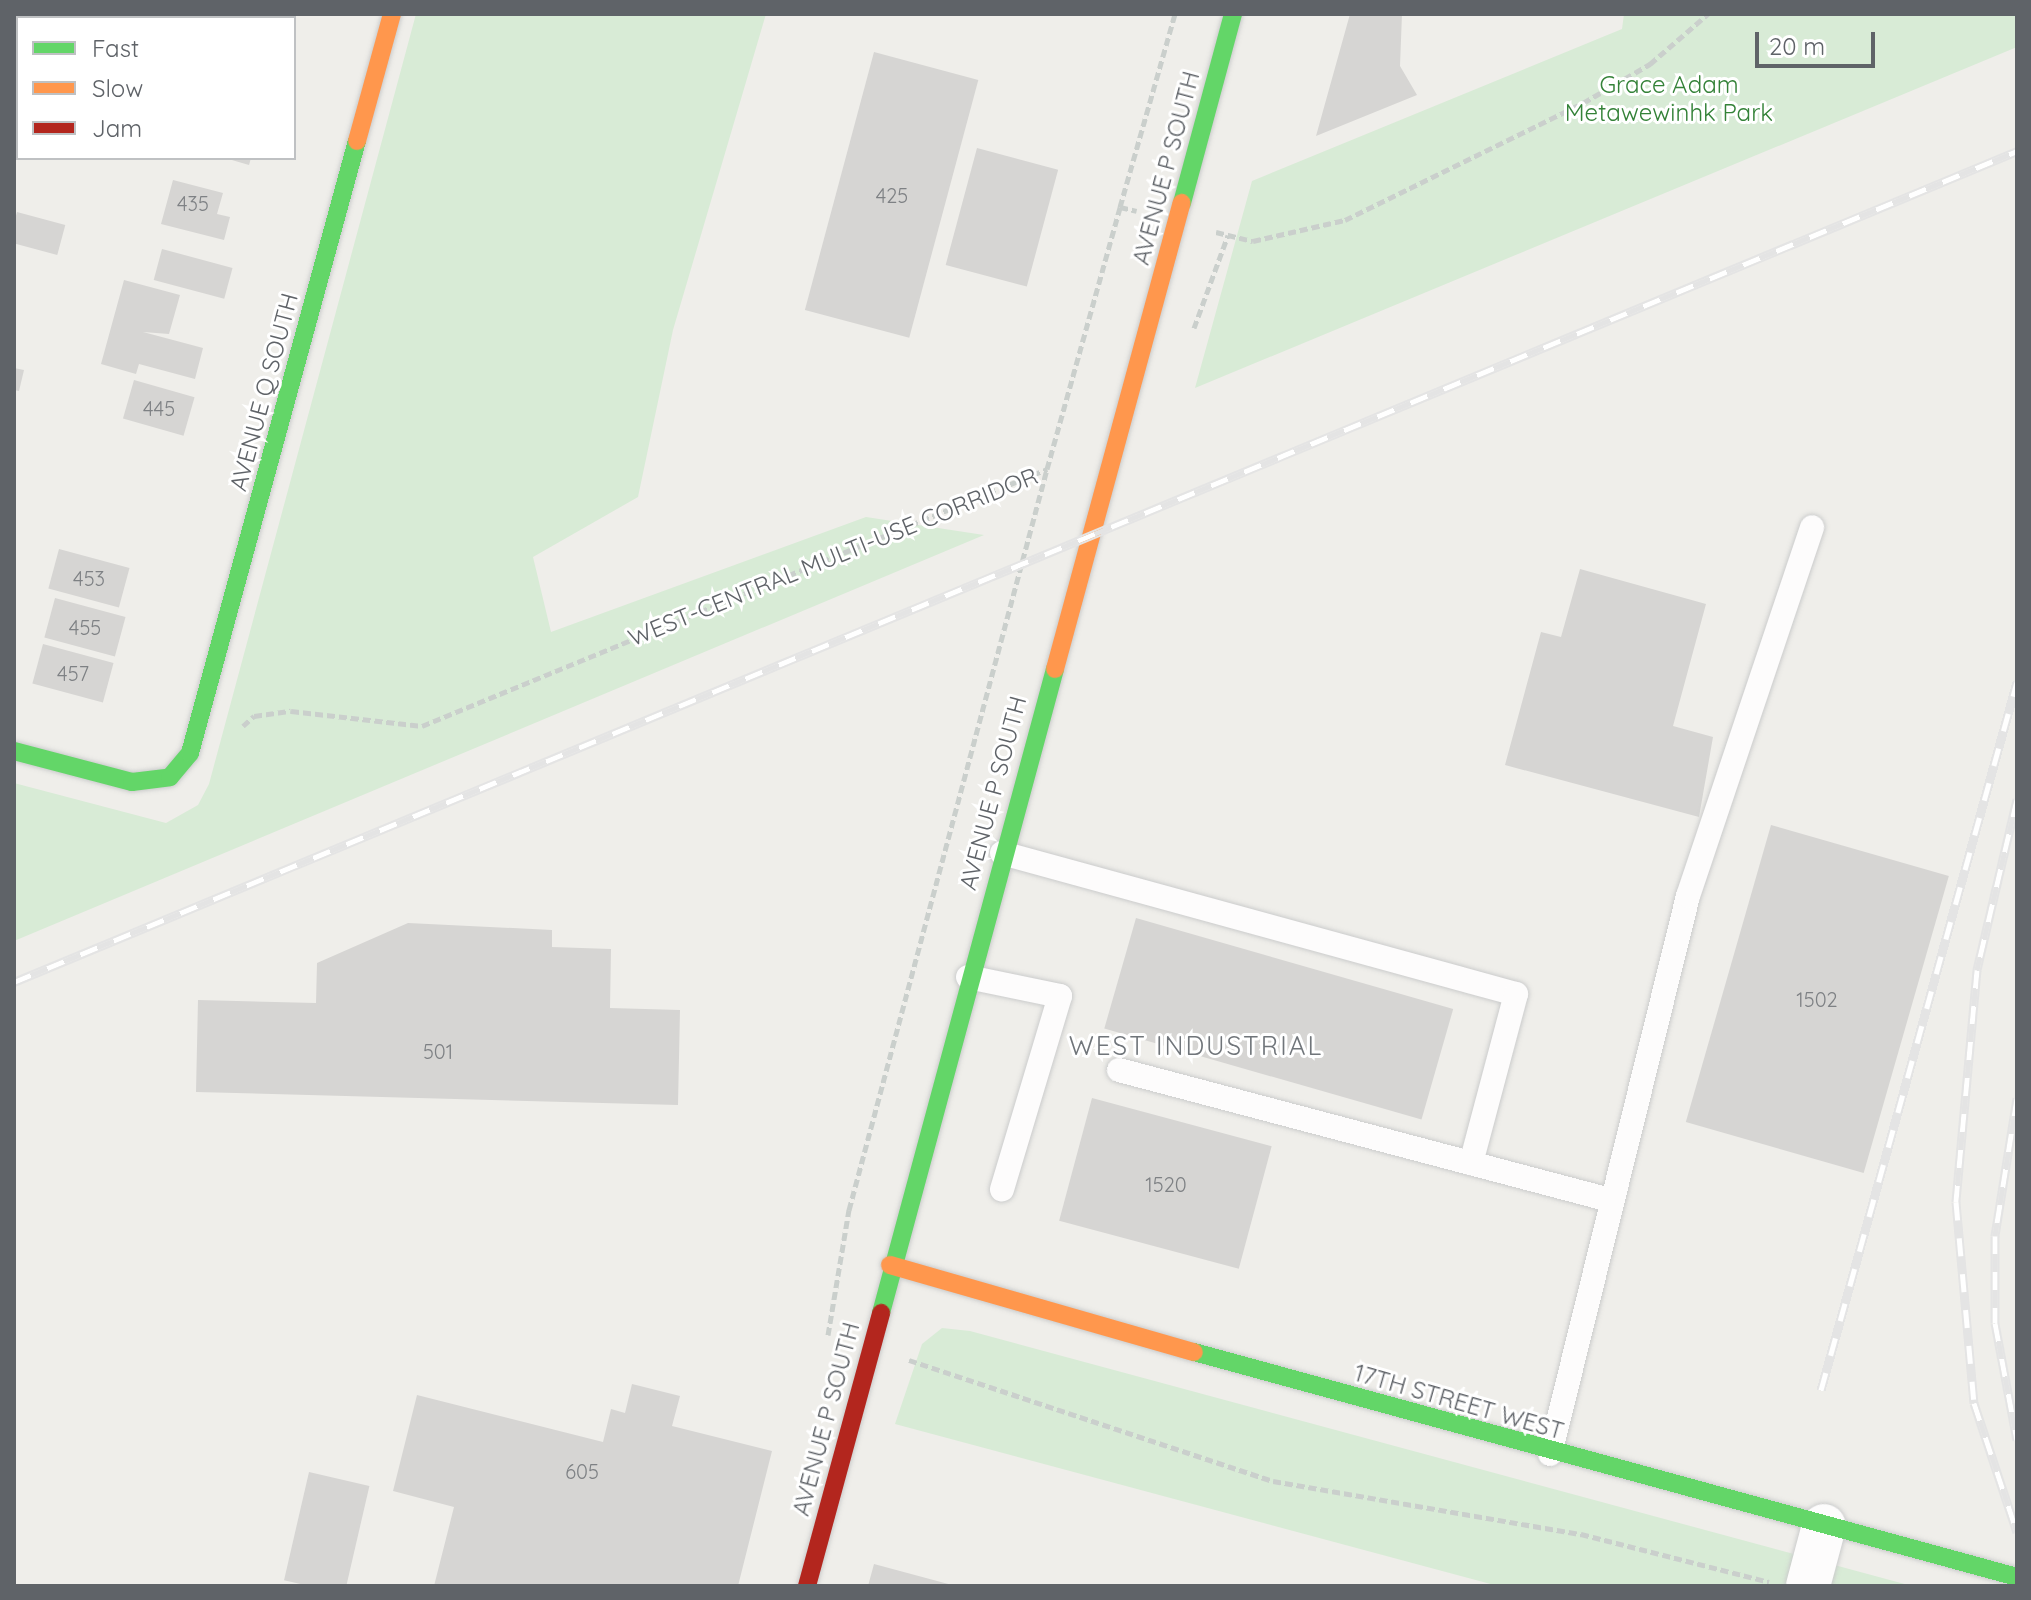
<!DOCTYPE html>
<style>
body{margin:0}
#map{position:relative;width:2031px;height:1600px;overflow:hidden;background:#efeeea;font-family:Quicksand,sans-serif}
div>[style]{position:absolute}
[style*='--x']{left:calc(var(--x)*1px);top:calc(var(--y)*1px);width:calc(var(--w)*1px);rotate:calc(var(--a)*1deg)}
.green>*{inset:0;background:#d8ebd6}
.building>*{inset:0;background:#d6d5d3;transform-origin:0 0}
.path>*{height:5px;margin-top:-2.5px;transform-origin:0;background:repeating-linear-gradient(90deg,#cacfcc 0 8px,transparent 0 12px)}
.roads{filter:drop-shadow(0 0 2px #cbcccc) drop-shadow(0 0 2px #cbcccc)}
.lane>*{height:24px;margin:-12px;padding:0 12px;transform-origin:12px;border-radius:12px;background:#fdfcfc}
.street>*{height:44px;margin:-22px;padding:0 22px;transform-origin:22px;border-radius:22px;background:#fdfcfc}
.fast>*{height:18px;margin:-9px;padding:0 9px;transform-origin:9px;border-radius:9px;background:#63d668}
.slow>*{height:18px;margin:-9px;padding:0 9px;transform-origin:9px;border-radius:9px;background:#ff974d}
.jam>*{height:18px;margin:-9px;padding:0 9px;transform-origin:9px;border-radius:9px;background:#b3261e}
.rail>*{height:9px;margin-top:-4.5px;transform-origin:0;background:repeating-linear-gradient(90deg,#fff 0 18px,#e4e4e4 0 36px);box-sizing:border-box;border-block:2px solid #e4e4e4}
span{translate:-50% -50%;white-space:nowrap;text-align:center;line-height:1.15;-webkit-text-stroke:6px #fff;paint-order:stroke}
.number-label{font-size:20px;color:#7e8184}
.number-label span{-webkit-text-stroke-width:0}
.park-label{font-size:24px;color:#348238}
.street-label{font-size:24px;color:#5f6368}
.neighbourhood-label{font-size:26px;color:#70757a;letter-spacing:2px}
.frame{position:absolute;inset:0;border:16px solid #5f6368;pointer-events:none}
.legend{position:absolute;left:16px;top:16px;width:280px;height:144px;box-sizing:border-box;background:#fff;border:2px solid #bfc1c3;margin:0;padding:10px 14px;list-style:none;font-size:24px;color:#5f6368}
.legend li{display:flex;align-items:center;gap:16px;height:40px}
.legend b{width:40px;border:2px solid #bfc1c3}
.scale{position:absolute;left:1755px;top:32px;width:120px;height:36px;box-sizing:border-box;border:4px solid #5f6368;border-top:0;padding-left:10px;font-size:24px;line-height:28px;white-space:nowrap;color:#5f6368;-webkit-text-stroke:6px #fff;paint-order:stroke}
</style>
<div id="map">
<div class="green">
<div style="clip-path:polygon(416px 14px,766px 14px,673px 330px,638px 497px,533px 557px,551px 632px,866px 517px,984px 535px,14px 941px,14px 783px,166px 823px,198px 805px,209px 784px)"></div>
<div style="clip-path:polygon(1624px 14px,2017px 14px,2017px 47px,1195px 388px,1252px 181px,1622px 29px)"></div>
<div style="clip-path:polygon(942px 1328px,970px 1331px,1912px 1586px,1498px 1586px,895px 1424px,922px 1344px)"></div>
</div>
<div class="building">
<div style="clip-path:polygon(76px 14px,120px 14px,75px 18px)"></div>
<div style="clip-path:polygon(1350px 14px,1402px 14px,1400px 66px,1417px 95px,1316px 136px)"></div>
<div style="left:874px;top:52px;width:108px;height:267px;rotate:15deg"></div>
<div style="left:977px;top:148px;width:84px;height:121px;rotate:15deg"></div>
<div style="clip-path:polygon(225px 158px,251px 158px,249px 165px)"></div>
<div style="clip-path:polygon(173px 180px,223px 193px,217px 214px,230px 217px,224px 240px,161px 224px)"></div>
<div style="left:17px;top:212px;width:50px;height:31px;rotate:15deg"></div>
<div style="left:162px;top:249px;width:73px;height:32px;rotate:15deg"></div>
<div style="clip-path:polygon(124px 280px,180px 295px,169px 334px,143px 332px,203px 348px,195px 379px,139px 364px,136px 374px,101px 364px)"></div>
<div style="clip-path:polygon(14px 368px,24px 370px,19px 391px,14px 390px)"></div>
<div style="left:134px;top:380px;width:63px;height:40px;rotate:16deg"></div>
<div style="left:59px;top:549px;width:73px;height:41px;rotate:15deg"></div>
<div style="clip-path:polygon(1580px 569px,1706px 604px,1673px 726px,1713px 737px,1699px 817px,1505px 765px,1541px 632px,1561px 637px)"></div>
<div style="left:55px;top:598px;width:73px;height:41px;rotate:15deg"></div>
<div style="left:43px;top:644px;width:73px;height:41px;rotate:15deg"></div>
<div style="left:1771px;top:825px;width:185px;height:309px;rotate:16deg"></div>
<div style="left:1136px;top:918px;width:330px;height:115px;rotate:16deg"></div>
<div style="clip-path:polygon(408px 923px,552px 930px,552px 947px,611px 949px,610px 1008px,680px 1010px,678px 1105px,196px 1092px,198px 1000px,316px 1003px,317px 963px)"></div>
<div style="left:1092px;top:1098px;width:186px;height:127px;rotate:15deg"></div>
<div style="clip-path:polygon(632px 1384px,680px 1396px,672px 1426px,772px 1451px,738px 1586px,434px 1586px,454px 1507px,393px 1491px,417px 1395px,603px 1442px,611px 1409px,625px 1413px)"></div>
<div style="left:309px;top:1472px;width:62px;height:111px;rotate:13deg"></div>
<div style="clip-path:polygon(874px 1564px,952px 1585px,951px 1586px,868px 1586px)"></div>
</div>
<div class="path">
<div style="--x:1120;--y:207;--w:201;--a:-74.1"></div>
<div style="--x:1216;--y:232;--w:38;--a:14"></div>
<div style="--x:1253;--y:241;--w:94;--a:-12.9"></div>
<div style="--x:1345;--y:220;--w:265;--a:-26.2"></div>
<div style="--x:1583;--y:103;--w:78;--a:-30.2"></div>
<div style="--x:1650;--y:64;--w:77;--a:-40.8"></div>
<div style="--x:1194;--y:328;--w:99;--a:-69.9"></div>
<div style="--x:243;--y:726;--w:15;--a:-42"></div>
<div style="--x:254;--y:716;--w:37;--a:-8"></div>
<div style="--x:291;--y:711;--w:132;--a:6.5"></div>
<div style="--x:422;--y:726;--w:676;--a:-22.35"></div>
<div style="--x:1047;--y:469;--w:272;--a:-74.4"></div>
<div style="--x:1120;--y:207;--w:17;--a:13"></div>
<div style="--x:828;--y:1335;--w:127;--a:-80.5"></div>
<div style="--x:849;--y:1210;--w:767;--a:-75.04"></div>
<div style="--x:909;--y:1360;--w:384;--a:18.4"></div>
<div style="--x:1273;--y:1481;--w:313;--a:9.8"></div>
<div style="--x:1581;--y:1534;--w:194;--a:14.3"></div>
</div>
<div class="roads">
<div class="lane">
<div style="--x:45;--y:18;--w:4;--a:-76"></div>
<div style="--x:14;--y:132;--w:16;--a:-75"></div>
<div style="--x:1002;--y:853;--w:533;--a:15.34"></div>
<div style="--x:1516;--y:994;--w:175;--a:104.9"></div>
<div style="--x:968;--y:977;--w:94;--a:11.7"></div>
<div style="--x:1060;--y:996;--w:202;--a:106.7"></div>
<div style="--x:1119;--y:1070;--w:508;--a:14.83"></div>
<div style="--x:1550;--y:1454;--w:575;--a:-76.11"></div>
<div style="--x:1688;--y:896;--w:389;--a:-71.4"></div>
</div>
<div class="street">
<div style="--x:1808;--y:1586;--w:62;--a:-75.1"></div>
</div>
<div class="fast">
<div style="--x:1182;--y:203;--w:196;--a:-74.9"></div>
<div style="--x:14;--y:751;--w:122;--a:14.7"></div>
<div style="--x:132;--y:782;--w:38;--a:-7"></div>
<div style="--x:170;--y:777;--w:31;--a:-50"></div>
<div style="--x:190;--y:753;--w:634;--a:-74.74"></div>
<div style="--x:881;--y:1313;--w:667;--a:-74.88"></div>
<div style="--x:1194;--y:1352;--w:853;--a:15.29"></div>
</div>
<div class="slow">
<div style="--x:357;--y:141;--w:132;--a:-74.6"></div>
<div style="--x:1055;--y:669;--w:483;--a:-74.8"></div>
<div style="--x:890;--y:1265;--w:316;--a:16"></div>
</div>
<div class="jam">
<div style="--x:807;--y:1586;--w:283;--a:-74.8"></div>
</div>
</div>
<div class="rail">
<div style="--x:2017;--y:799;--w:176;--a:103.2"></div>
<div style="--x:1977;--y:970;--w:233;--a:95.2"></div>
<div style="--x:1956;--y:1202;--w:202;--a:84.9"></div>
<div style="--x:1974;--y:1403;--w:136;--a:71.6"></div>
<div style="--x:14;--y:982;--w:2169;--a:-22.53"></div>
<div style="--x:2017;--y:1098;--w:140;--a:99.1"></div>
<div style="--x:1995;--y:1236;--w:87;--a:90"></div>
<div style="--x:1995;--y:1323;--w:119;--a:79.4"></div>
<div style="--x:1821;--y:1390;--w:735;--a:-74.53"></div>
</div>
<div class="number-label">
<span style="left:892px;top:195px">425</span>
<span style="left:193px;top:203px">435</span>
<span style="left:159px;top:408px">445</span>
<span style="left:89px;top:578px">453</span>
<span style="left:85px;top:627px">455</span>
<span style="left:73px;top:673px">457</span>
<span style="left:1817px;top:999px">1502</span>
<span style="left:438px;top:1051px">501</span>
<span style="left:1166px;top:1184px">1520</span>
<span style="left:582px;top:1471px">605</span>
</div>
<div class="park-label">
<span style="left:1669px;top:99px">Grace Adam<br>Metawewinhk Park</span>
</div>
<div class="street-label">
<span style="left:1166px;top:168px;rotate:-75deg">AVENUE P SOUTH</span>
<span style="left:264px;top:392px;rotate:-75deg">AVENUE Q SOUTH</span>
<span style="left:833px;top:557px;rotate:-22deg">WEST-CENTRAL MULTI-USE CORRIDOR</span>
<span style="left:993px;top:793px;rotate:-75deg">AVENUE P SOUTH</span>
<span style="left:1459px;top:1402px;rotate:16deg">17TH STREET WEST</span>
<span style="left:826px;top:1419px;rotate:-75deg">AVENUE P SOUTH</span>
</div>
<div class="neighbourhood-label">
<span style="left:1196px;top:1046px">WEST INDUSTRIAL</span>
</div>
<div class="frame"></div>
<ul class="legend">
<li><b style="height:10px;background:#63d668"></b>Fast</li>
<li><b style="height:10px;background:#ff974d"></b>Slow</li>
<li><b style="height:10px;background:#b3261e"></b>Jam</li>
</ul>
<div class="scale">20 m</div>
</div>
